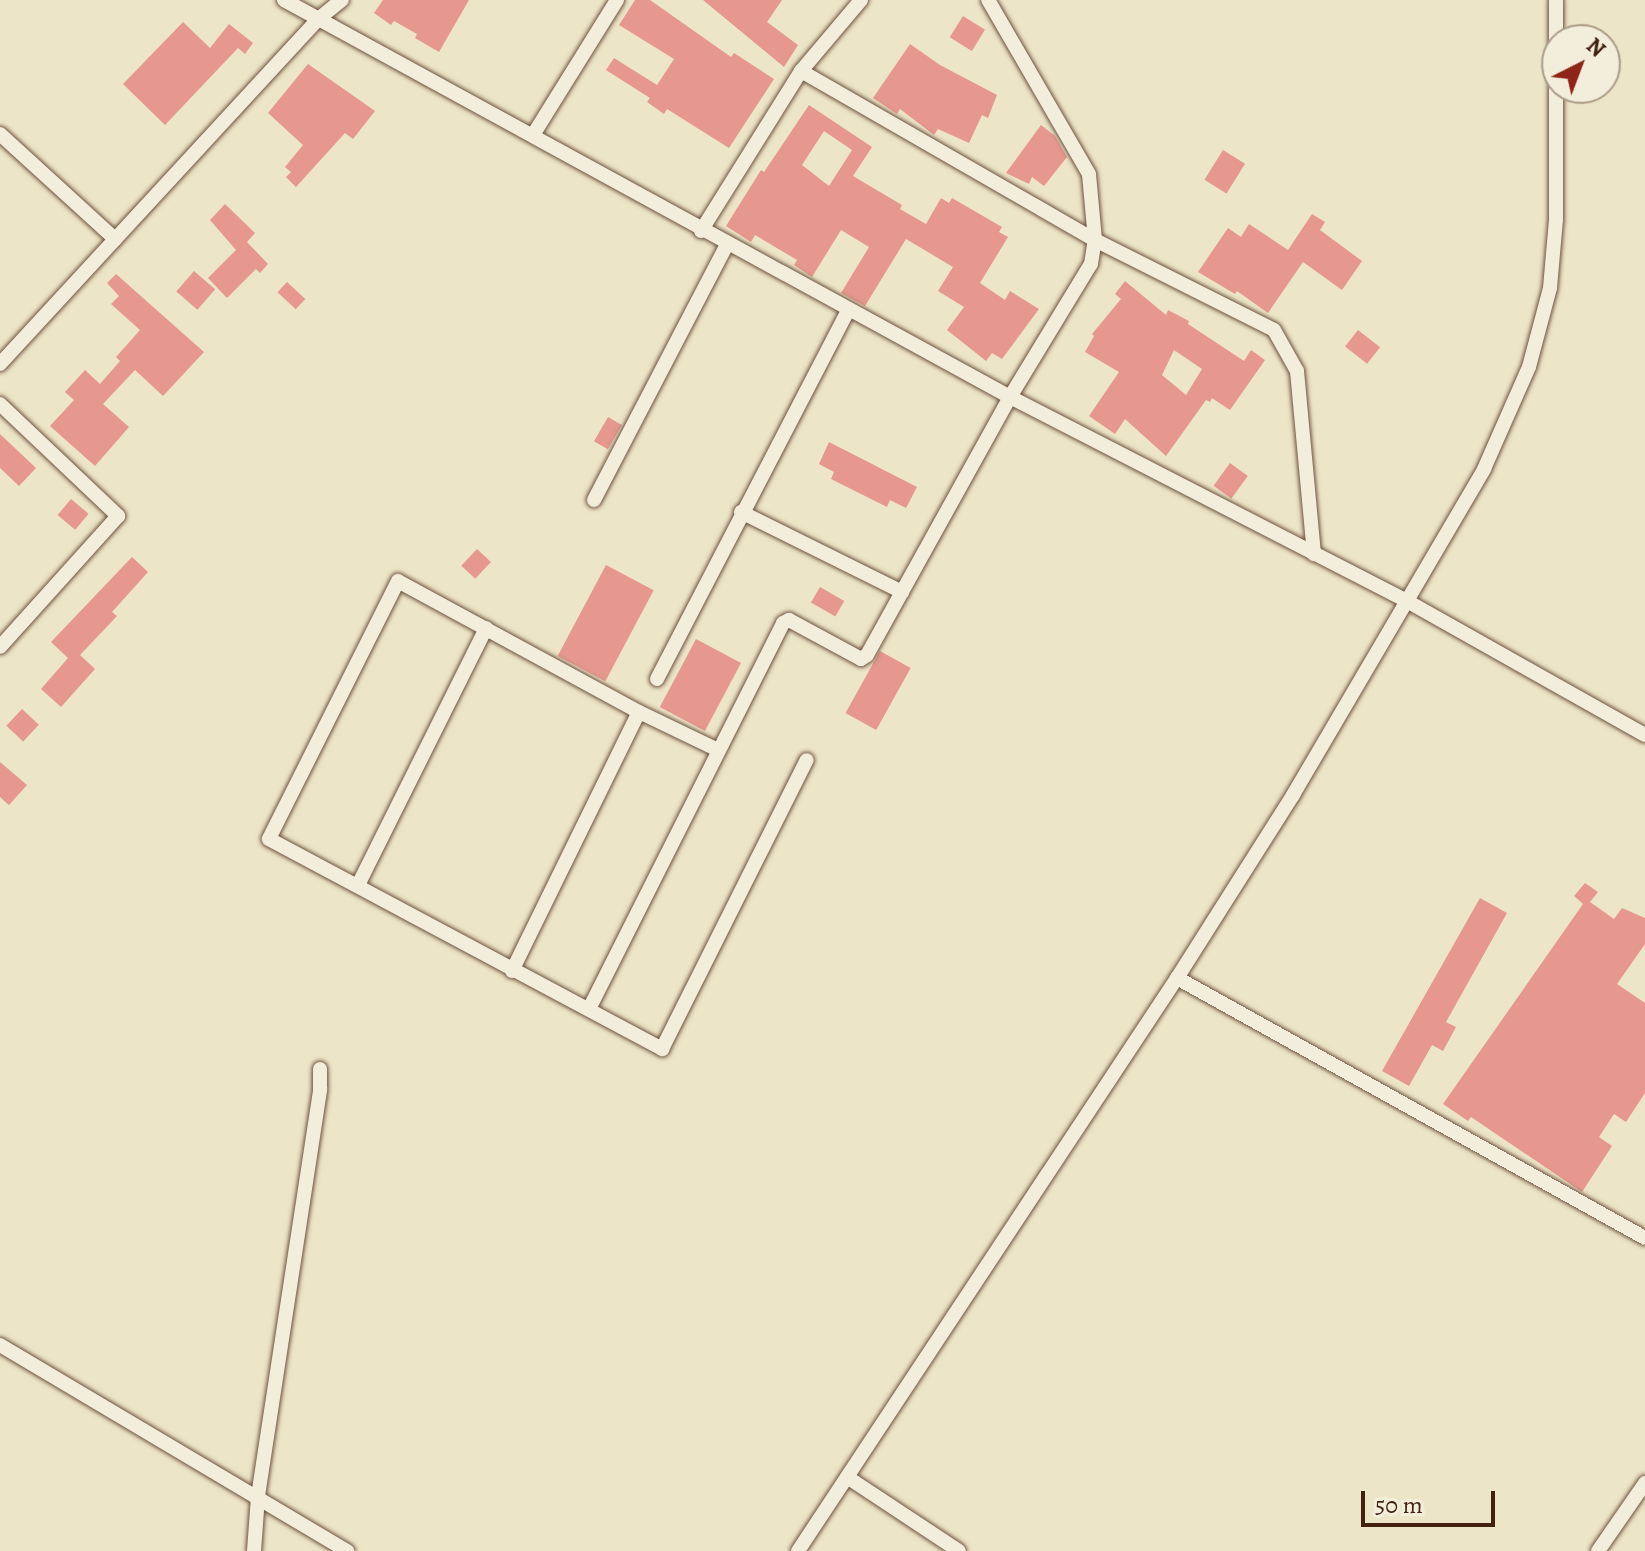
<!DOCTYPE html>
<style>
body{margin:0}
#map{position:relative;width:1645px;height:1551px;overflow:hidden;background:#ede5c8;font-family:Alegreya,serif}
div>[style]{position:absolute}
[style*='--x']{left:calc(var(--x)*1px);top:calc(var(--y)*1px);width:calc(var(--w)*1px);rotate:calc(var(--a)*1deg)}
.building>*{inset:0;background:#e6978e;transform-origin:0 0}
.roads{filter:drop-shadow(0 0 2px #6d523e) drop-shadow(0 0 2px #6d523e)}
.minor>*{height:14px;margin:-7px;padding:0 7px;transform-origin:7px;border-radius:7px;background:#f3eedb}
span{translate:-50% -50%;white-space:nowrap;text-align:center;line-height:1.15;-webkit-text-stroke:7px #f3eedb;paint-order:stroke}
.north{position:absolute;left:1541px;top:24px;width:80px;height:80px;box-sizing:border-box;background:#f3eedb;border:2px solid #ac9c8a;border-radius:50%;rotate:42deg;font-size:22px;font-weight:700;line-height:32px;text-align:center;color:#422110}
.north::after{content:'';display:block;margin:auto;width:28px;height:36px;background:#8f2418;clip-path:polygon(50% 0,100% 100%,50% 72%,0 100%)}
.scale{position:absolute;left:1361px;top:1491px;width:134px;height:36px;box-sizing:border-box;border:4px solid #422110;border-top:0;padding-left:10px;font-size:24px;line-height:28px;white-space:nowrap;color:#422110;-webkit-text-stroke:6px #f3eedb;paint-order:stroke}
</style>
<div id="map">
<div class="building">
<div style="clip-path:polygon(383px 0,469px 0,439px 52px,415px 38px,417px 34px,394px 21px,391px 25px,374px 13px)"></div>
<div style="clip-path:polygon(635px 0,650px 0,731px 57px,734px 53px,774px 79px,729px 148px,667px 109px,664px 114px,647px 102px,650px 98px,606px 70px,614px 58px,657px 85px,674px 59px,619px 25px)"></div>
<div style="clip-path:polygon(703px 0,782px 0,767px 22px,798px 45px,784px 67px)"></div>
<div style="left:963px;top:16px;width:26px;height:25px;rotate:32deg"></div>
<div style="clip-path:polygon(183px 22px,210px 48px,229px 24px,253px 43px,245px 54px,238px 48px,165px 125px,123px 84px)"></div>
<div style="clip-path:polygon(910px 44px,940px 65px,997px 95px,988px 118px,982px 115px,969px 143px,938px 129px,934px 135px,900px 109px,897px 114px,873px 98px)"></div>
<div style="clip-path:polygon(308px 64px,375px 111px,353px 139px,345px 133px,296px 187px,286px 177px,291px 172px,285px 167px,303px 145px,268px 113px)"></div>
<div style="clip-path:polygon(evenodd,809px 105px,872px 147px,853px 176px,902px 205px,900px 209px,926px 224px,941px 198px,949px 203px,952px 198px,1002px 227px,999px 232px,1008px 237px,980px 283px,1005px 300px,1010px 291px,1039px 309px,1002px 359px,992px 353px,986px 361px,947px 330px,964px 307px,938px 291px,953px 267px,906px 239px,865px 306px,841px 293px,869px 247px,841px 230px,812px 277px,794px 265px,797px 260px,755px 235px,751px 242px,726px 226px,761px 170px,764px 172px,809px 105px,824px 131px,852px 150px,829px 186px,802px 165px,824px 131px)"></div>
<div style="clip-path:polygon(1041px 125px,1055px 136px,1067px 157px,1044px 186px,1032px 177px,1029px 184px,1006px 173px)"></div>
<div style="left:1223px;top:150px;width:26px;height:35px;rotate:32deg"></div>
<div style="clip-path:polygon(225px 204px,255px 233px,247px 242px,268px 264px,260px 273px,256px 269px,227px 298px,208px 278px,236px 250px,210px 220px)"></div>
<div style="clip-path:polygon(1312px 214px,1325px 222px,1320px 230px,1362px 261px,1342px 290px,1303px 262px,1268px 313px,1237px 291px,1235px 294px,1198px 272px,1228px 228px,1241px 237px,1249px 224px,1288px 250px)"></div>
<div style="left:194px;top:271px;width:28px;height:27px;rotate:41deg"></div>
<div style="clip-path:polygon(116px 274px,204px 352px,163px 396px,135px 370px,103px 404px,129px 427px,95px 466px,50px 426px,74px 400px,65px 392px,85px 370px,100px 384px,120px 361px,116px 357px,140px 330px,111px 304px,119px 296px,107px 283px)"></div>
<div style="clip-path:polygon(evenodd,1125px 281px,1166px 315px,1168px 310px,1189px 321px,1188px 324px,1244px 361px,1251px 350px,1265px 360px,1230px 410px,1212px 398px,1210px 402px,1206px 400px,1166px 456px,1125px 419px,1115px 434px,1089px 416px,1119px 372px,1085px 352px,1094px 336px,1092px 334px,1121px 299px,1115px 294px,1125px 281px,1174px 350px,1202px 369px,1186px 395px,1162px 375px,1174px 350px)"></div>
<div style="left:287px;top:282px;width:25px;height:14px;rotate:43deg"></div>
<div style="left:1358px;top:330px;width:28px;height:21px;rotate:38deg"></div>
<div style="left:608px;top:417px;width:16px;height:28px;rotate:30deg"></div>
<div style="clip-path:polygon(0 434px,36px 468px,19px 486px,0 468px)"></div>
<div style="clip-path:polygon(829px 442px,917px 487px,906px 508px,890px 500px,887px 507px,831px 479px,834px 472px,819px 464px)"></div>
<div style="left:1230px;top:463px;width:22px;height:28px;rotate:36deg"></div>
<div style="left:71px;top:499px;width:23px;height:21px;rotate:40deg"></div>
<div style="left:477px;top:549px;width:19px;height:23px;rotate:43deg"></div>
<div style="clip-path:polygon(132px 557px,148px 572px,112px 612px,117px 616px,80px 655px,95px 669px,61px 707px,41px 689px,68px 658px,51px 642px)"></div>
<div style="left:606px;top:565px;width:54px;height:103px;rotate:28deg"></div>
<div style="left:820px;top:587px;width:28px;height:18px;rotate:30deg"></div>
<div style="left:696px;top:639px;width:51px;height:77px;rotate:28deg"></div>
<div style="left:880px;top:651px;width:35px;height:71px;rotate:29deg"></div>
<div style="left:22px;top:709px;width:23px;height:23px;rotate:43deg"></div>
<div style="clip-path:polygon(0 762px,27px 785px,9px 805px,0 797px)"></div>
<div style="clip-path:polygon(1585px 883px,1598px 892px,1590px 902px,1614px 919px,1622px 908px,1645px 918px,1645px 944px,1617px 984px,1645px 1003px,1645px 1093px,1626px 1122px,1614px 1114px,1599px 1137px,1612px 1146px,1582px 1192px,1471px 1117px,1468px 1121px,1443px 1104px,1583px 904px,1574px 896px)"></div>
<div style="clip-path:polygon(1480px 898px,1507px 913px,1446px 1022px,1456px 1027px,1443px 1051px,1432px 1045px,1409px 1086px,1382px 1071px)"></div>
</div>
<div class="roads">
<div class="minor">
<div style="--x:284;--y:0;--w:827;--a:28.67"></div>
<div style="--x:1010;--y:397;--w:446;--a:27.2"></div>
<div style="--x:1407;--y:601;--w:273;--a:29.4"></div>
<div style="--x:801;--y:71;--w:339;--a:29.9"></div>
<div style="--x:1095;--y:240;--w:200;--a:26.7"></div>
<div style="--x:1274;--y:330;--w:47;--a:60.7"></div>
<div style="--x:1297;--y:371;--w:184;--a:84.7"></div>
<div style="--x:0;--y:134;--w:156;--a:42.4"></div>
<div style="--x:533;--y:135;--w:159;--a:-58.1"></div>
<div style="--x:701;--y:231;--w:189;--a:-58"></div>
<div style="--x:801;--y:71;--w:93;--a:-49.8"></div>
<div style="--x:0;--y:364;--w:468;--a:-47.3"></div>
<div style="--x:317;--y:20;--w:32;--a:-39"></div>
<div style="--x:0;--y:404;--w:163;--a:43.5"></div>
<div style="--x:118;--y:516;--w:176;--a:132"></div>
<div style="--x:594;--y:500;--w:288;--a:-62.5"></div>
<div style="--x:741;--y:512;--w:180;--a:26.4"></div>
<div style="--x:657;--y:679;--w:416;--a:-62.6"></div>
<div style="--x:718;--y:750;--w:88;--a:-154.3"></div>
<div style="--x:639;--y:712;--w:274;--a:-151.5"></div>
<div style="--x:398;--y:581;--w:288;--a:116.6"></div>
<div style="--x:269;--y:839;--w:446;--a:28.1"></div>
<div style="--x:662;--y:1049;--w:323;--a:-63.4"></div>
<div style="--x:358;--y:885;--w:287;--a:-63.5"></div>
<div style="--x:512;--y:971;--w:288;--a:-63.9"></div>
<div style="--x:1177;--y:978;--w:535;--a:29.05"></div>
<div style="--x:589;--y:1009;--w:432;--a:-63.3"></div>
<div style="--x:783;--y:623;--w:7;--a:-27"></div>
<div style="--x:789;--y:620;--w:82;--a:28.4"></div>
<div style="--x:861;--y:659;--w:7;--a:-34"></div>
<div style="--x:867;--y:655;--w:295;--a:-61"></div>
<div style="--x:1010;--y:397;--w:156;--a:-58.7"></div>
<div style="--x:1091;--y:264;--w:24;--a:-81"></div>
<div style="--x:1095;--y:240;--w:66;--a:-95.2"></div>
<div style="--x:1089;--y:174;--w:201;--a:-120.1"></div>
<div style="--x:0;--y:1345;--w:404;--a:30.7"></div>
<div style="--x:847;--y:1477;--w:134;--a:33.5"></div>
<div style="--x:254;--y:1551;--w:55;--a:-85.8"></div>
<div style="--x:258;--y:1496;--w:412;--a:-81.3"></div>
<div style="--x:320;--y:1089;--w:20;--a:-90"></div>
<div style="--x:798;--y:1551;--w:687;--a:-56.52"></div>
<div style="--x:1177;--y:978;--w:217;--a:-57.6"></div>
<div style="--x:1293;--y:795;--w:378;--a:-59.6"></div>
<div style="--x:1484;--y:469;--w:111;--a:-66.2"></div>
<div style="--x:1529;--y:367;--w:82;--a:-75.1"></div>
<div style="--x:1550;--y:288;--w:68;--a:-85"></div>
<div style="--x:1556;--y:220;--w:220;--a:-90"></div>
<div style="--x:1598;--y:1551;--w:83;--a:-55.3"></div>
</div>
</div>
<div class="north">N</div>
<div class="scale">50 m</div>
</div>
